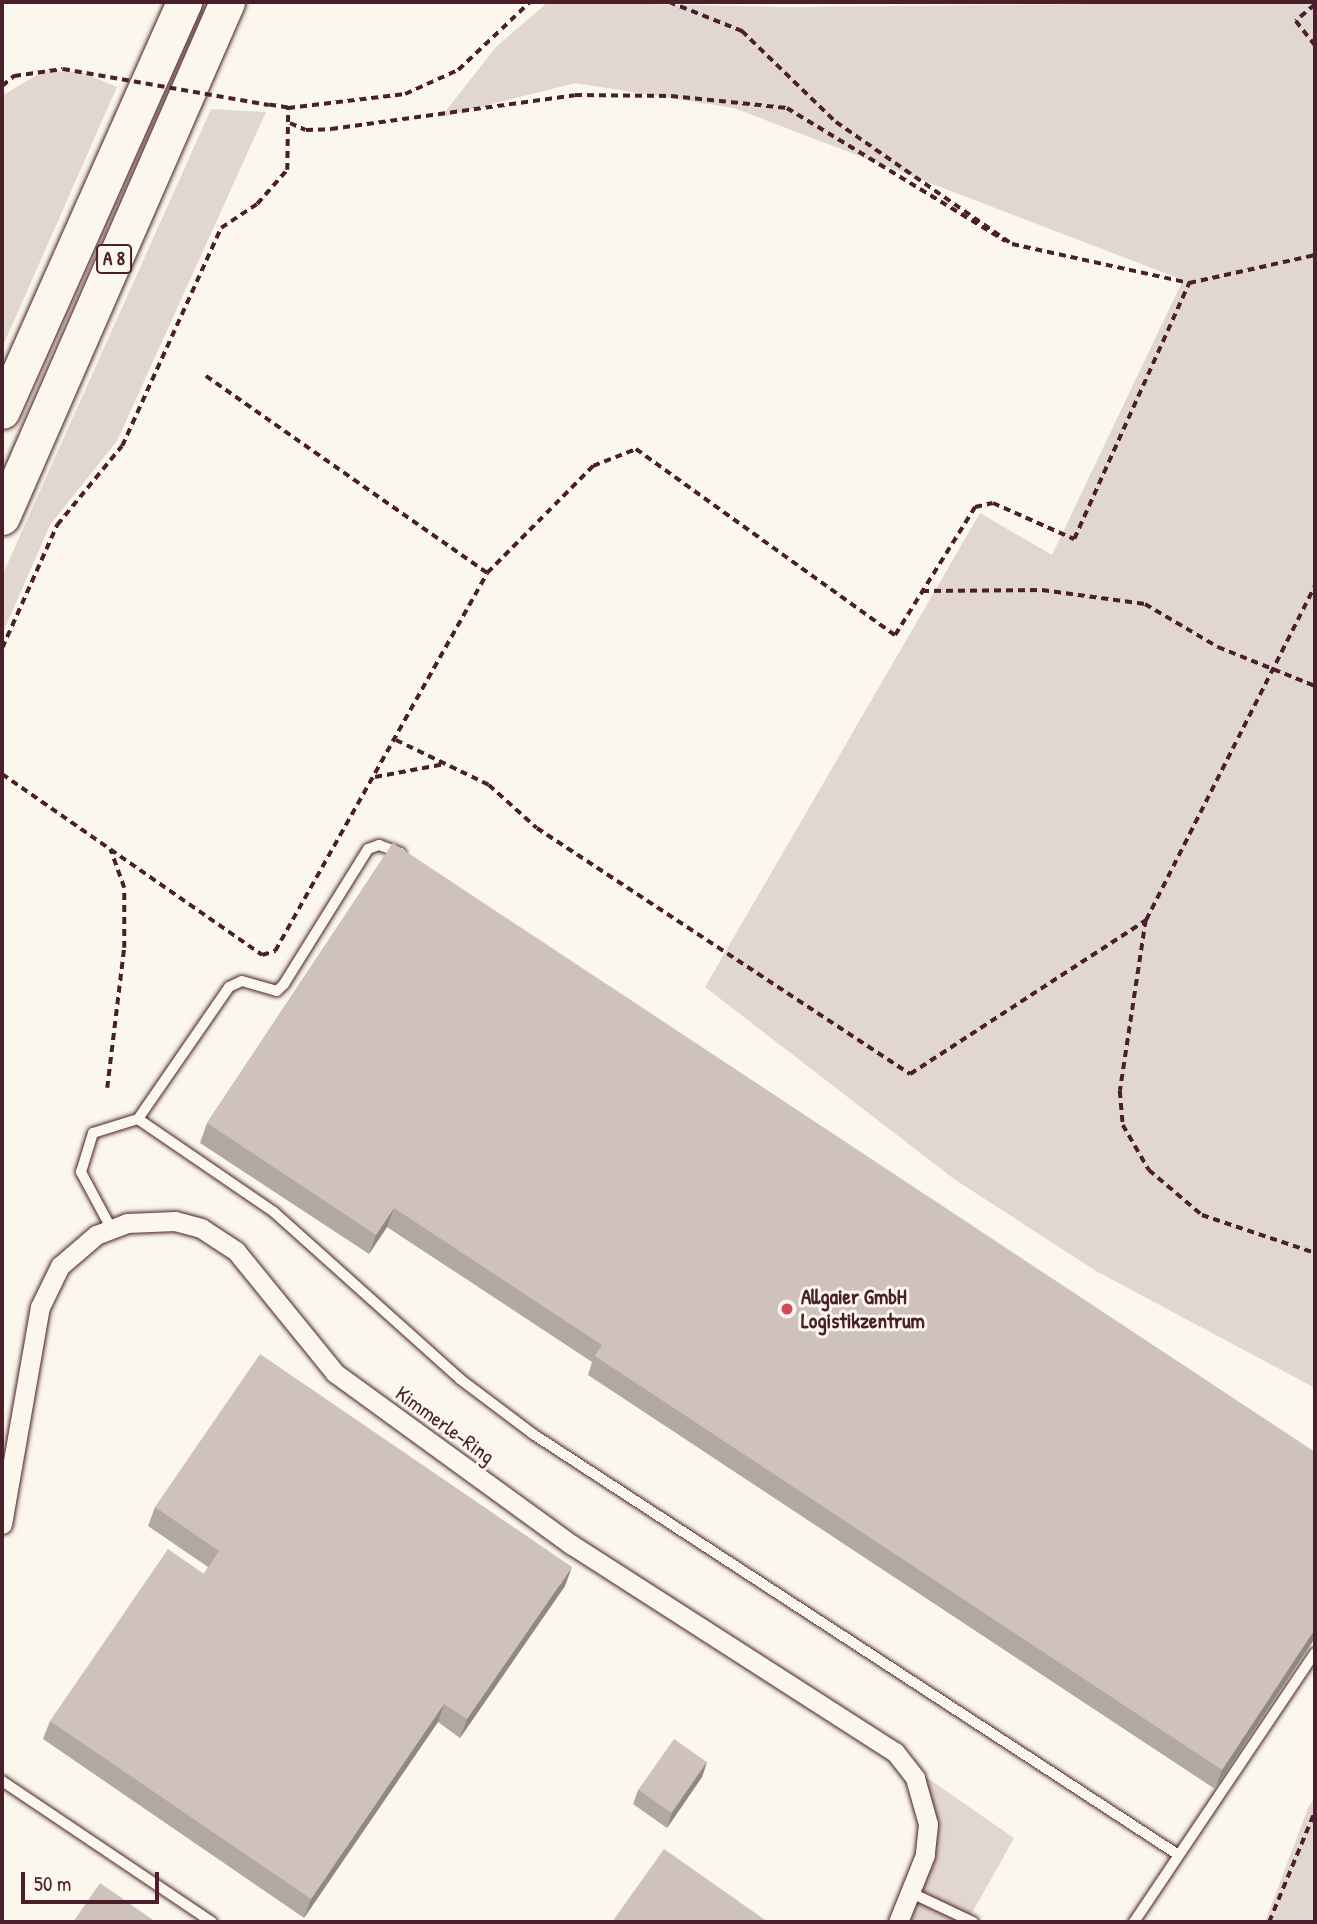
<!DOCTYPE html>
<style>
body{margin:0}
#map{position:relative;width:1317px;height:1924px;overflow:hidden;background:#fbf7ec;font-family:"Patrick Hand",sans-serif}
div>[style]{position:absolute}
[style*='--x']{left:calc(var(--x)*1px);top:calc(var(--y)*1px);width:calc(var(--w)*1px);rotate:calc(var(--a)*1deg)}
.green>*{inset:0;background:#e2d7d0}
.path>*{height:3.5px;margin-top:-1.75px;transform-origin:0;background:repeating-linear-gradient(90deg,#4a1f2b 0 7px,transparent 0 12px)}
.roads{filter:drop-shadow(0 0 2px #4a1f2b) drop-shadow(0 0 2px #4a1f2b)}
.lane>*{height:10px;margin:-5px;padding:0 5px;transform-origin:5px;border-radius:5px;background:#fbf7ec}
.street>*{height:19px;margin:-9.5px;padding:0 9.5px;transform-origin:9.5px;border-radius:9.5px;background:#fbf7ec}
.highway>*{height:35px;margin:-17.5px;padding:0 17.5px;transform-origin:17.5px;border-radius:17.5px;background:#fbf7ec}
.path-bridge>*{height:3.5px;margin-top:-1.75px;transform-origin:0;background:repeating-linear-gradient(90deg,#4a1f2b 0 7px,transparent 0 12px)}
.wall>*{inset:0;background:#b2a7a2}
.shaded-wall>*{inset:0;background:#918884}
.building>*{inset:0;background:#cfc2bc;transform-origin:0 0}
.dots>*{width:19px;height:19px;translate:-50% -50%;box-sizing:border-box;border:4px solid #fbf7ec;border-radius:50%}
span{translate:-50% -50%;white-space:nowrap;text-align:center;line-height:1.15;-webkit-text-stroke:6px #fbf7ec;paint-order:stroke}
.shield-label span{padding:2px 5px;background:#fbf7ec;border:2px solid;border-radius:5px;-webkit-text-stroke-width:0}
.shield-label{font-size:19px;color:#4a1f2b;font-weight:700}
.poi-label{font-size:21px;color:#4a1f2b;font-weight:700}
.left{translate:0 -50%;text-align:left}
.street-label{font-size:21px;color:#4a1f2b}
.frame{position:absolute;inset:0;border:4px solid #4a1f2b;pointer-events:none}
.scale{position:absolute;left:21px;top:1872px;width:138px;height:32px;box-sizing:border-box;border:4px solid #4a1f2b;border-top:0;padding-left:9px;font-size:21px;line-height:24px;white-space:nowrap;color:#4a1f2b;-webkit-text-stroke:5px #fbf7ec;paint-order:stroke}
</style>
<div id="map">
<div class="green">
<div style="clip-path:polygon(548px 2px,790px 7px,1315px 2px,1315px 1388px,1096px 1271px,954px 1179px,705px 987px,980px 513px,1052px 555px,1183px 280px,734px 108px,575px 83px,441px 117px,496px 47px)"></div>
<div style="clip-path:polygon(43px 71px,81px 72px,117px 87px,2px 348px,2px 96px)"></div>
<div style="clip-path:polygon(211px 109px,266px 112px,117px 441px,50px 525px,2px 635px,2px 576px)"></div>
<div style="clip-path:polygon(923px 1775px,1014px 1838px,967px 1922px,908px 1922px,936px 1837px)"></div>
<div style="clip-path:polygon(1315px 1796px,1315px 1922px,1265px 1922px,1308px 1808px)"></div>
</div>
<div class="path">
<div style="--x:669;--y:2;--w:79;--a:21.7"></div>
<div style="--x:742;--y:31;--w:131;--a:44.1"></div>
<div style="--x:836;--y:122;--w:214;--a:34.7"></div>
<div style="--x:1012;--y:244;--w:181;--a:12.4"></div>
<div style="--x:1189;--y:283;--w:129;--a:-12.5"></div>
<div style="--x:1315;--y:5;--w:25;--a:140"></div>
<div style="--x:1296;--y:21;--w:31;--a:52"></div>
<div style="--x:2;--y:86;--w:16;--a:-40"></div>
<div style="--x:14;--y:76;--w:49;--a:-8.1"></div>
<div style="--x:288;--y:108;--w:118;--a:-6.8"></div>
<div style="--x:405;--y:94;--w:58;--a:-24.4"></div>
<div style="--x:458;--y:70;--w:99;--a:-43.4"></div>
<div style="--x:290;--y:123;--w:17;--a:24"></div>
<div style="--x:306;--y:130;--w:25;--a:-2"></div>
<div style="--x:331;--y:129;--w:246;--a:-7.9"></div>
<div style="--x:575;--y:95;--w:96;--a:0.6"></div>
<div style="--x:671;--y:96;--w:117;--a:5.9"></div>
<div style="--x:787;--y:108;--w:256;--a:31.3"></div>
<div style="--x:206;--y:376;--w:343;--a:35"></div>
<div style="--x:922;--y:591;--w:120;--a:-0.5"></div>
<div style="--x:1042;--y:590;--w:104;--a:7.7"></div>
<div style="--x:1145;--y:604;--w:85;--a:30.5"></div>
<div style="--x:1218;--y:647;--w:105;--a:21.9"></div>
<div style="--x:2;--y:648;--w:135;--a:-65.9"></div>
<div style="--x:57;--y:525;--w:102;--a:-50.6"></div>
<div style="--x:122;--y:446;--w:239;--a:-65.6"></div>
<div style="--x:221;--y:228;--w:43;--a:-33.7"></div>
<div style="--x:257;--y:204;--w:45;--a:-48.6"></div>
<div style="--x:287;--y:170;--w:62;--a:-89.1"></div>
<div style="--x:288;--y:108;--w:19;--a:-171"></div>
<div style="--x:396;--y:740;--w:103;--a:25.8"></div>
<div style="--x:489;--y:785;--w:64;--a:41.9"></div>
<div style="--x:537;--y:828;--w:447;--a:33.4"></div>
<div style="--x:910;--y:1074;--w:282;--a:-33.1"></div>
<div style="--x:1146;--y:920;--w:374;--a:-63.2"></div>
<div style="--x:2;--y:774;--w:317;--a:34.8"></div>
<div style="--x:262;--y:955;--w:14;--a:-17"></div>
<div style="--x:275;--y:951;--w:433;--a:-60.7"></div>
<div style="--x:487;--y:573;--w:151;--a:-45.3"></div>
<div style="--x:593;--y:466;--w:46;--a:-21.6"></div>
<div style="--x:636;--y:449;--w:319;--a:35.7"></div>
<div style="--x:895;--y:635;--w:151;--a:-58"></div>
<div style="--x:975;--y:507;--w:18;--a:-13"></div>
<div style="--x:993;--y:503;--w:89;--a:24"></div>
<div style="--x:1074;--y:539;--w:281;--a:-65.8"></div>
<div style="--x:375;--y:777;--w:71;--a:-10.5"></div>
<div style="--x:1146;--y:920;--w:173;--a:98.6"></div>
<div style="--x:1120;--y:1091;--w:34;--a:85"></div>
<div style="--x:1123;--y:1125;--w:52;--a:60"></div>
<div style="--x:1149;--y:1170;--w:70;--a:40.3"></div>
<div style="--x:1202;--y:1215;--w:119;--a:18.6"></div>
<div style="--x:107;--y:1088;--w:141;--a:-83.1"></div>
<div style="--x:124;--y:948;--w:60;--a:-90"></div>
<div style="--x:124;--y:888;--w:41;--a:-109.7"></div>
<div style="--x:1269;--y:1922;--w:120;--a:-67.5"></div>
</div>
<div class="roads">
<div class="lane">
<div style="--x:138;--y:1119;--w:165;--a:34.4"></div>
<div style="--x:274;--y:1212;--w:250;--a:41.9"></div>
<div style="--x:460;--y:1379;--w:91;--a:37"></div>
<div style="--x:533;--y:1434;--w:769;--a:33.11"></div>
<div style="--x:111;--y:1228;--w:64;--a:-118.2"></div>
<div style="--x:81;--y:1172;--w:41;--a:-72.9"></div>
<div style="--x:93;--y:1133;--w:47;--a:-17.3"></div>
<div style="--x:138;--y:1119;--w:160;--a:-55.4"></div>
<div style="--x:229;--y:987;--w:14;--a:-25"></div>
<div style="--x:242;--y:981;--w:36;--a:16"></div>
<div style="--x:277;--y:991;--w:10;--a:-45"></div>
<div style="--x:284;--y:984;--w:159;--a:-58.1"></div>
<div style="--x:368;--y:849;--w:12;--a:-20"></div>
<div style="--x:379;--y:845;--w:23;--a:20"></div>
<div style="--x:2;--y:1781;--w:253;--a:33.9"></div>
<div style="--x:918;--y:1896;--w:61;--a:25.3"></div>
<div style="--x:1134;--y:1922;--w:324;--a:-56.1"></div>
</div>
<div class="street">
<div style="--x:2;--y:1524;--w:220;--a:-80.1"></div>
<div style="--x:40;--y:1307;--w:46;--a:-64"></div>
<div style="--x:60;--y:1266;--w:48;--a:-40.7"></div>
<div style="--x:96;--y:1235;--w:33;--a:-21"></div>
<div style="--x:127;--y:1223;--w:48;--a:-2.4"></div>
<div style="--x:175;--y:1221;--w:27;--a:15"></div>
<div style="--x:201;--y:1228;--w:42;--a:33.3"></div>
<div style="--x:236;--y:1251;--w:157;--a:50.9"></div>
<div style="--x:335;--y:1373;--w:293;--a:36"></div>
<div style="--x:572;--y:1545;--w:384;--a:32.7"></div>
<div style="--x:895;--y:1752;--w:33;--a:52"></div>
<div style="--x:915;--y:1778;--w:48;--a:74.2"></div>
<div style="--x:928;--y:1824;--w:31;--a:96"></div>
<div style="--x:925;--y:1855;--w:72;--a:111.9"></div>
</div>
<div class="highway">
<div style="--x:2;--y:411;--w:448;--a:-66"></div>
<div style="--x:2;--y:517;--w:562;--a:-66.4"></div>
</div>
</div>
<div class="path-bridge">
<div style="--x:63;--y:69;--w:209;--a:9.9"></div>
</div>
<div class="wall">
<div style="clip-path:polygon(393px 843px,1315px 1638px,1215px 1789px,588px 1375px,592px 1362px,387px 1227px,369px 1254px,200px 1143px,207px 1123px)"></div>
<div style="clip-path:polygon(155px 1507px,565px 1586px,460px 1738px,438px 1722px,304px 1918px,43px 1739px,50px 1721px,204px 1574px,208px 1567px,148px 1526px)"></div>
<div style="clip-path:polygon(707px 1762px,702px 1777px,667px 1828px,633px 1804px,638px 1790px)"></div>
</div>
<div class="shaded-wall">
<div style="clip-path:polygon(394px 1208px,387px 1227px,369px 1254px,376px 1235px)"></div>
<div style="clip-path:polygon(572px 1567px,565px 1586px,460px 1738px,467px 1719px)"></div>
<div style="clip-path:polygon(1315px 1629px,1315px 1638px,1215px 1789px,1222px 1770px)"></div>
<div style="clip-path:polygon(444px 1704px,438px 1722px,304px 1918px,311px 1899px)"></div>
<div style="clip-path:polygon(707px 1762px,702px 1777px,667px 1828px,672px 1813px)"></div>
</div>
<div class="building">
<div style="clip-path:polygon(393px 843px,1315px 1452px,1315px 1629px,1222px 1770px,595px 1356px,602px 1345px,394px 1208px,376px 1235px,207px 1123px)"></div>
<div style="clip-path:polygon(260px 1354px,572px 1567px,467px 1719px,444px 1704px,311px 1899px,50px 1721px,168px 1549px,204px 1574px,219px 1551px,155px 1507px)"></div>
<div style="left:674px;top:1739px;width:40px;height:62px;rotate:35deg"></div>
<div style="clip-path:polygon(664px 1849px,768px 1922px,612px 1922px)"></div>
<div style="clip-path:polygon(100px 1883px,156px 1922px,73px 1922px)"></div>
</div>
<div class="dots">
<div style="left:787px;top:1309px;background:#d1495b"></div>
</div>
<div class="shield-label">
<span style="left:114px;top:259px">A 8</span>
</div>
<div class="poi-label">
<span class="left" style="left:801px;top:1309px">Allgaier GmbH<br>Logistikzentrum</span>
</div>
<div class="street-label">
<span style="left:445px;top:1425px;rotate:36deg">Kimmerle-Ring</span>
</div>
<div class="frame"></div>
<div class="scale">50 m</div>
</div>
